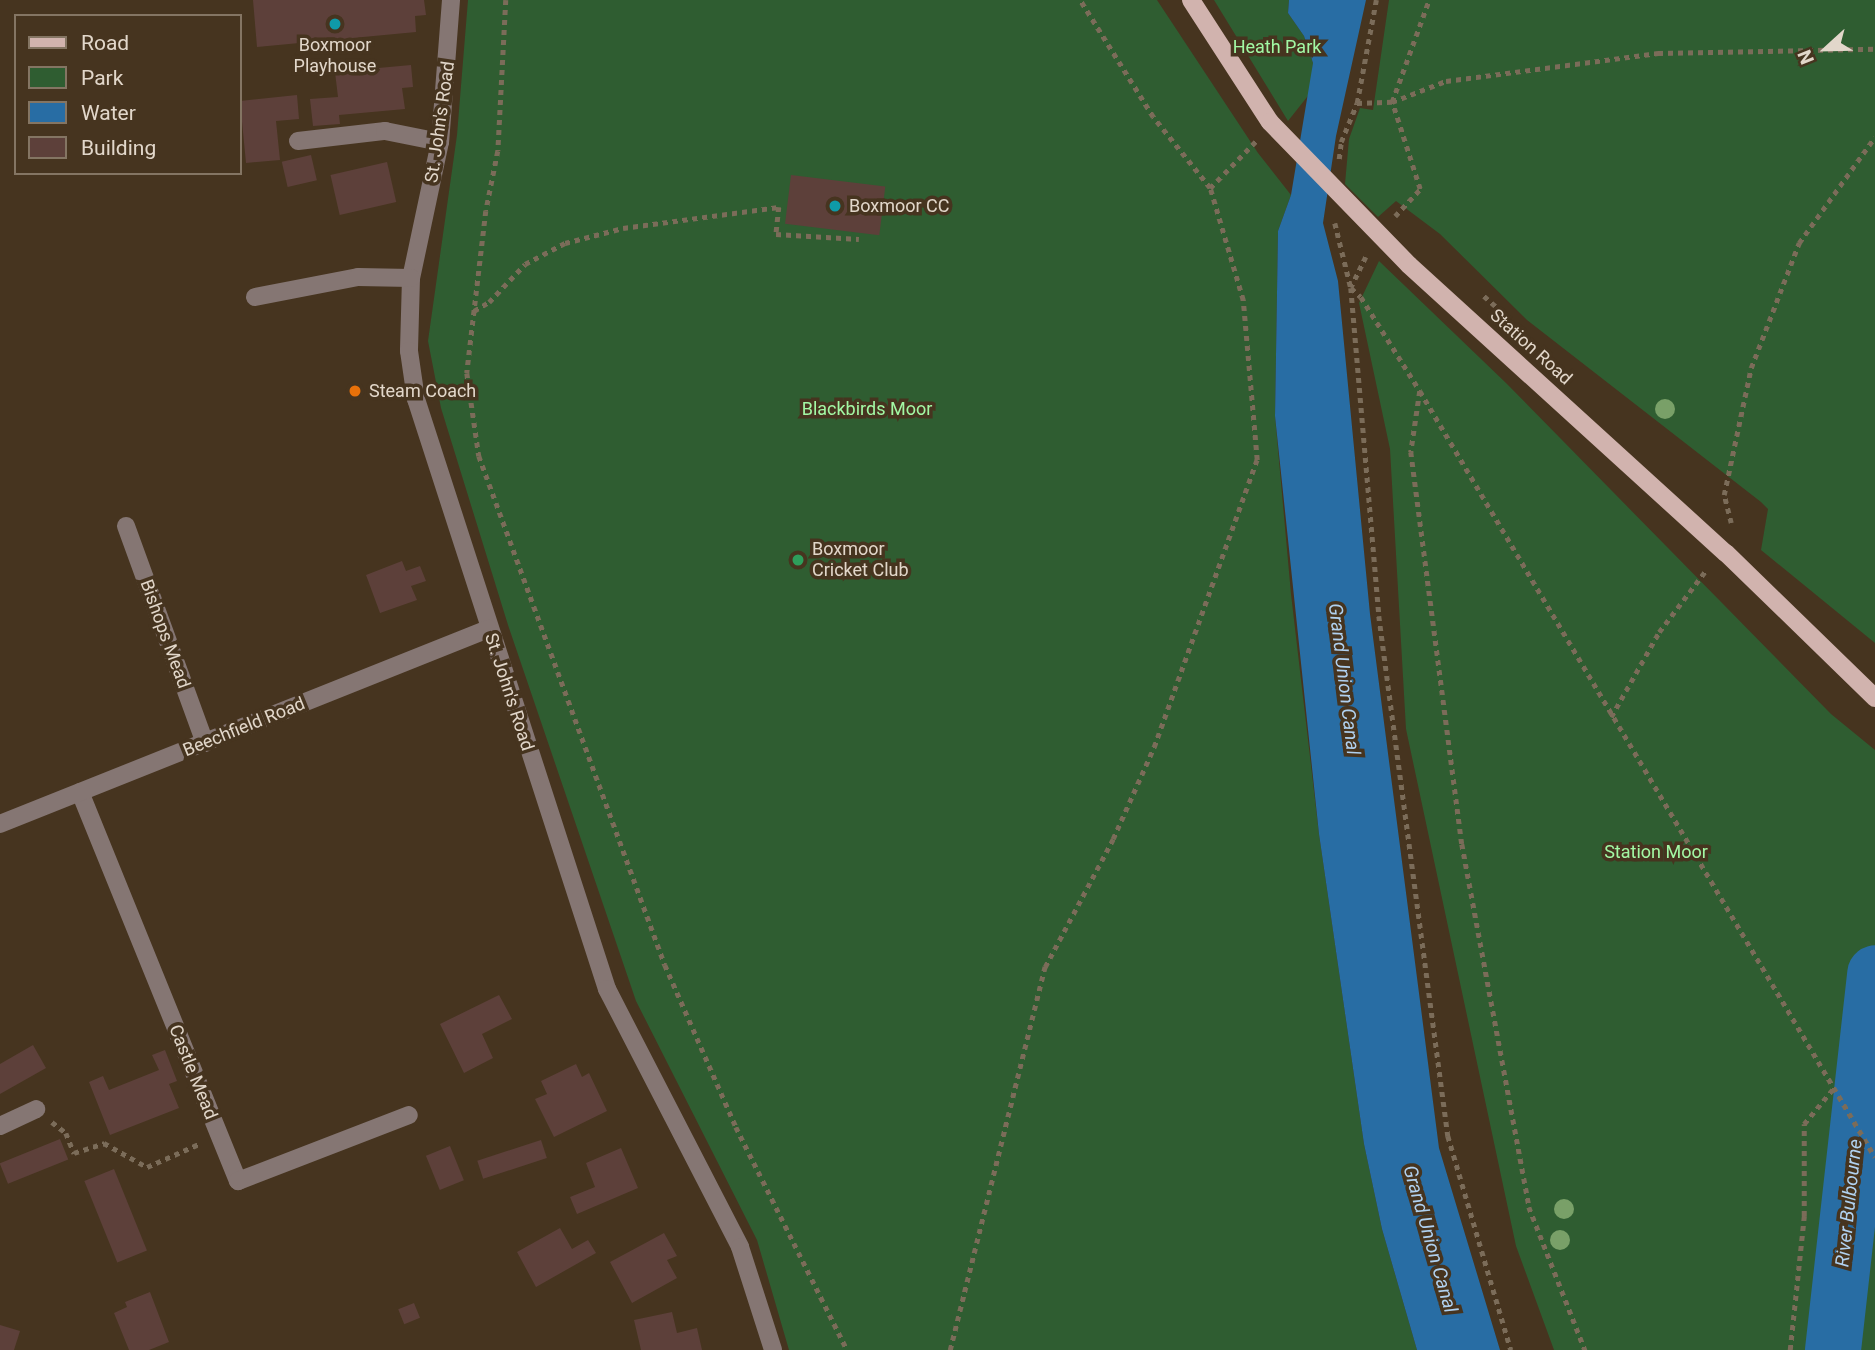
<!DOCTYPE html>
<style>
body{margin:0}
#map{position:relative;width:1875px;height:1350px;overflow:hidden;background:#46341f;font-family:Roboto,sans-serif}
div>[style]{position:absolute}
[style*='--x']{left:calc(var(--x)*1px);top:calc(var(--y)*1px);width:calc(var(--w)*1px);rotate:calc(var(--a)*1deg)}
.green>*{inset:0;background:#2f5d31}
.water>*{inset:0;background:#286da4}
.river>*{height:56px;margin:-28px;padding:0 28px;transform-origin:28px;border-radius:28px;background:#286da4}
.building>*{inset:0;background:#5d403a;transform-origin:0 0}
.path>*{height:4.5px;margin-top:-2.25px;transform-origin:0;background:repeating-linear-gradient(90deg,#7b6c59 0 5px,transparent 0 10px)}
.minor>*{height:18px;margin:-9px;padding:0 9px;transform-origin:9px;border-radius:9px;background:#857673}
.major>*{height:18px;margin:-9px;padding:0 9px;transform-origin:9px;border-radius:9px;background:#d1b3ae}
.trees>*{width:20px;height:20px;margin:-10px;border-radius:50%;background:#79a068}
.dots>*{width:19px;height:19px;translate:-50% -50%;box-sizing:border-box;border:4px solid #46341f;border-radius:50%}
span{translate:-50% -50%;white-space:nowrap;text-align:center;line-height:1.15;-webkit-text-stroke:7px #46341f;paint-order:stroke}
.poi-label{font-size:18px;color:#e2d7ca}
.left{translate:0 -50%;text-align:left}
.park-label{font-size:18px;color:#a2f8a4}
.street-label{font-size:18px;color:#e2d7ca}
.water-label{font-size:19px;color:#b0d1f0;font-style:italic}
.legend{position:absolute;left:14px;top:14px;width:228px;height:161px;box-sizing:border-box;background:#46341f;border:2px solid #847563;margin:0;padding:9px 12px;list-style:none;font-size:21px;color:#e2d7ca}
.legend li{display:flex;align-items:center;gap:14px;height:35px}
.legend b{width:35px;border:2px solid #847563}
.north{position:absolute;left:1791px;top:14px;width:70px;height:70px;-webkit-text-stroke:5px #46341f;paint-order:stroke;rotate:248deg;font-size:19px;font-weight:700;line-height:28px;text-align:center;color:#e2d7ca}
.north::after{content:'';display:block;margin:auto;width:24px;height:32px;background:#e2d7ca;clip-path:polygon(50% 0,100% 100%,50% 72%,0 100%)}
</style>
<div id="map">
<div class="green">
<div style="clip-path:polygon(468px 0,1157px 0,1258px 153px,1291px 195px,1278px 231px,1275px 416px,1291px 594px,1319px 834px,1364px 1144px,1382px 1229px,1417px 1350px,789px 1350px,757px 1240px,636px 1001px,508px 625px,441px 408px,428px 341px,457px 135px)"></div>
<div style="clip-path:polygon(1214px 0,1289px 0,1288px 13px,1304px 36px,1313px 63px,1311px 92px,1288px 121px)"></div>
<div style="clip-path:polygon(1389px 0,1875px 0,1875px 643px,1761px 550px,1768px 509px,1761px 502px,1527px 320px,1440px 234px,1396px 201px,1378px 217px,1345px 184px,1349px 139px,1360px 108px,1373px 110px)"></div>
<div style="clip-path:polygon(1379px 261px,1506px 383px,1831px 714px,1875px 750px,1875px 1350px,1554px 1350px,1516px 1246px,1406px 729px,1390px 449px,1359px 303px)"></div>
</div>
<div class="water">
<div style="clip-path:polygon(1289px 0,1366px 0,1336px 136px,1323px 223px,1338px 281px,1370px 614px,1439px 1148px,1500px 1350px,1417px 1350px,1382px 1229px,1364px 1144px,1319px 834px,1275px 416px,1278px 231px,1291px 195px,1313px 63px,1304px 36px,1288px 13px)"></div>
</div>
<div class="river">
<div style="--x:1833;--y:1350;--w:379;--a:-83.6"></div>
</div>
<div class="building">
<div style="clip-path:polygon(253px 0,424px 0,426px 15px,415px 16px,416px 32px,257px 47px)"></div>
<div style="clip-path:polygon(411px 65px,413px 87px,402px 88px,405px 109px,339px 115px,340px 124px,313px 126px,310px 99px,338px 97px,335px 72px)"></div>
<div style="clip-path:polygon(297px 95px,299px 119px,276px 121px,280px 160px,246px 163px,240px 101px)"></div>
<div style="left:311px;top:155px;width:26px;height:30px;rotate:77deg"></div>
<div style="left:387px;top:162px;width:41px;height:58px;rotate:77deg"></div>
<div style="left:791px;top:175px;width:95px;height:49px;rotate:7deg"></div>
<div style="clip-path:polygon(402px 561px,406px 571px,420px 566px,426px 581px,411px 586px,417px 600px,380px 613px,366px 575px)"></div>
<div style="clip-path:polygon(499px 995px,512px 1019px,482px 1034px,493px 1058px,464px 1073px,440px 1024px)"></div>
<div style="clip-path:polygon(33px 1045px,46px 1068px,0 1094px,0 1064px)"></div>
<div style="clip-path:polygon(165px 1050px,177px 1081px,169px 1084px,179px 1108px,110px 1135px,89px 1082px,103px 1076px,109px 1090px,159px 1070px,152px 1055px)"></div>
<div style="clip-path:polygon(576px 1064px,582px 1077px,589px 1073px,607px 1111px,554px 1137px,535px 1099px,547px 1094px,541px 1081px)"></div>
<div style="left:60px;top:1139px;width:22px;height:65px;rotate:68deg"></div>
<div style="left:541px;top:1140px;width:19px;height:67px;rotate:72deg"></div>
<div style="left:450px;top:1146px;width:37px;height:26px;rotate:68deg"></div>
<div style="clip-path:polygon(621px 1148px,638px 1188px,577px 1214px,570px 1197px,595px 1187px,586px 1163px)"></div>
<div style="left:114px;top:1169px;width:88px;height:32px;rotate:68deg"></div>
<div style="clip-path:polygon(560px 1228px,572px 1249px,588px 1240px,596px 1253px,536px 1287px,517px 1252px)"></div>
<div style="clip-path:polygon(664px 1233px,677px 1256px,667px 1260px,677px 1278px,632px 1303px,610px 1262px)"></div>
<div style="clip-path:polygon(150px 1292px,169px 1342px,149px 1350px,129px 1350px,114px 1313px,127px 1307px,125px 1302px)"></div>
<div style="left:414px;top:1303px;width:16px;height:17px;rotate:68deg"></div>
<div style="clip-path:polygon(672px 1312px,677px 1333px,697px 1328px,702px 1350px,641px 1350px,634px 1320px)"></div>
<div style="clip-path:polygon(0 1325px,20px 1331px,14px 1350px,0 1350px)"></div>
</div>
<div class="path">
<div style="--x:506;--y:0;--w:151;--a:93"></div>
<div style="--x:498;--y:151;--w:61;--a:101.3"></div>
<div style="--x:486;--y:211;--w:163;--a:96.7"></div>
<div style="--x:467;--y:373;--w:84;--a:81.8"></div>
<div style="--x:479;--y:456;--w:542;--a:69.93"></div>
<div style="--x:665;--y:965;--w:177;--a:66.3"></div>
<div style="--x:736;--y:1127;--w:249;--a:63.5"></div>
<div style="--x:1357;--y:103;--w:35;--a:-2"></div>
<div style="--x:1392;--y:102;--w:58;--a:-21.3"></div>
<div style="--x:1446;--y:81;--w:214;--a:-7.5"></div>
<div style="--x:1658;--y:53;--w:217;--a:-1.1"></div>
<div style="--x:1339;--y:159;--w:17;--a:-83"></div>
<div style="--x:1341;--y:142;--w:42;--a:-67.7"></div>
<div style="--x:1357;--y:103;--w:105;--a:-79.5"></div>
<div style="--x:1210;--y:188;--w:66;--a:-45.6"></div>
<div style="--x:1395;--y:216;--w:37;--a:-47"></div>
<div style="--x:1420;--y:189;--w:91;--a:-107.8"></div>
<div style="--x:1392;--y:102;--w:109;--a:-70.1"></div>
<div style="--x:1335;--y:223;--w:67;--a:76.2"></div>
<div style="--x:1351;--y:288;--w:329;--a:85.1"></div>
<div style="--x:1379;--y:616;--w:525;--a:82.44"></div>
<div style="--x:1448;--y:1136;--w:223;--a:73.6"></div>
<div style="--x:1366;--y:257;--w:34;--a:116"></div>
<div style="--x:1351;--y:288;--w:13;--a:42"></div>
<div style="--x:1361;--y:297;--w:111;--a:57.9"></div>
<div style="--x:1420;--y:391;--w:891;--a:59.29"></div>
<div style="--x:1484;--y:296;--w:23;--a:41"></div>
<div style="--x:474;--y:311;--w:17;--a:-31"></div>
<div style="--x:489;--y:302;--w:52;--a:-46.5"></div>
<div style="--x:525;--y:264;--w:45;--a:-27.7"></div>
<div style="--x:565;--y:243;--w:60;--a:-14.5"></div>
<div style="--x:623;--y:228;--w:157;--a:-7.7"></div>
<div style="--x:779;--y:207;--w:27;--a:96"></div>
<div style="--x:776;--y:234;--w:83;--a:3.4"></div>
<div style="--x:1420;--y:391;--w:62;--a:98.4"></div>
<div style="--x:1411;--y:452;--w:395;--a:82.6"></div>
<div style="--x:1462;--y:844;--w:369;--a:79.5"></div>
<div style="--x:1529;--y:1207;--w:154;--a:68.6"></div>
<div style="--x:1731;--y:523;--w:29;--a:-104"></div>
<div style="--x:1724;--y:495;--w:130;--a:-78"></div>
<div style="--x:1751;--y:368;--w:134;--a:-69"></div>
<div style="--x:1799;--y:243;--w:130;--a:-54.4"></div>
<div style="--x:1611;--y:717;--w:98;--a:-60.5"></div>
<div style="--x:1659;--y:632;--w:79;--a:-52.7"></div>
<div style="--x:52;--y:1122;--w:18;--a:38"></div>
<div style="--x:66;--y:1133;--w:22;--a:68"></div>
<div style="--x:74;--y:1153;--w:32;--a:-18"></div>
<div style="--x:104;--y:1143;--w:49;--a:29.2"></div>
<div style="--x:147;--y:1167;--w:57;--a:-23.9"></div>
<div style="--x:950;--y:1350;--w:395;--a:-76.1"></div>
<div style="--x:1045;--y:967;--w:145;--a:-62"></div>
<div style="--x:1113;--y:839;--w:101;--a:-66"></div>
<div style="--x:1154;--y:747;--w:305;--a:-70.3"></div>
<div style="--x:1257;--y:460;--w:161;--a:-95"></div>
<div style="--x:1243;--y:300;--w:117;--a:-106.4"></div>
<div style="--x:1210;--y:188;--w:91;--a:-128.8"></div>
<div style="--x:1153;--y:117;--w:138;--a:-122"></div>
<div style="--x:1790;--y:1350;--w:135;--a:-84"></div>
<div style="--x:1804;--y:1216;--w:92;--a:-90"></div>
<div style="--x:1804;--y:1124;--w:45;--a:-50.4"></div>
</div>
<div class="minor">
<div style="--x:451;--y:0;--w:142;--a:94.4"></div>
<div style="--x:440;--y:142;--w:139;--a:102"></div>
<div style="--x:411;--y:278;--w:73;--a:91.6"></div>
<div style="--x:409;--y:351;--w:49;--a:81.7"></div>
<div style="--x:416;--y:399;--w:620;--a:72.06"></div>
<div style="--x:607;--y:989;--w:290;--a:62.7"></div>
<div style="--x:740;--y:1247;--w:108;--a:72.2"></div>
<div style="--x:298;--y:141;--w:88;--a:-6.6"></div>
<div style="--x:385;--y:131;--w:56;--a:11.3"></div>
<div style="--x:255;--y:297;--w:105;--a:-11"></div>
<div style="--x:358;--y:277;--w:53;--a:1.1"></div>
<div style="--x:126;--y:526;--w:231;--a:70"></div>
<div style="--x:80;--y:792;--w:420;--a:67.9"></div>
<div style="--x:238;--y:1181;--w:183;--a:-21.1"></div>
<div style="--x:0;--y:824;--w:526;--a:-21.78"></div>
<div style="--x:0;--y:1126;--w:40;--a:-25"></div>
</div>
<div class="major">
<div style="--x:1191;--y:0;--w:145;--a:57.1"></div>
<div style="--x:1270;--y:122;--w:199;--a:45.8"></div>
<div style="--x:1409;--y:265;--w:428;--a:42.3"></div>
<div style="--x:1726;--y:553;--w:208;--a:44.2"></div>
</div>
<div class="trees">
<div style="left:1665px;top:409px"></div>
<div style="left:1564px;top:1209px"></div>
<div style="left:1560px;top:1240px"></div>
</div>
<div class="dots">
<div style="left:335px;top:24px;background:#0f9aa8"></div>
<div style="left:835px;top:206px;background:#0f9aa8"></div>
<div style="left:355px;top:391px;background:#e8710a"></div>
<div style="left:798px;top:560px;background:#2e9e5b"></div>
</div>
<div class="poi-label">
<span style="left:335px;top:56px">Boxmoor<br>Playhouse</span>
<span class="left" style="left:849px;top:206px">Boxmoor CC</span>
<span class="left" style="left:369px;top:391px">Steam Coach</span>
<span class="left" style="left:812px;top:560px">Boxmoor<br>Cricket Club</span>
</div>
<div class="park-label">
<span style="left:1277px;top:47px">Heath Park</span>
<span style="left:867px;top:409px">Blackbirds Moor</span>
<span style="left:1656px;top:852px">Station Moor</span>
</div>
<div class="street-label">
<span style="left:440px;top:122px;rotate:-82deg">St. John's Road</span>
<span style="left:1531px;top:347px;rotate:42deg">Station Road</span>
<span style="left:165px;top:634px;rotate:70deg">Bishops Mead</span>
<span style="left:509px;top:692px;rotate:72deg">St. John's Road</span>
<span style="left:244px;top:727px;rotate:-22deg">Beechfield Road</span>
<span style="left:193px;top:1072px;rotate:68deg">Castle Mead</span>
</div>
<div class="water-label">
<span style="left:1344px;top:679px;rotate:83deg">Grand Union Canal</span>
<span style="left:1849px;top:1203px;rotate:-84deg">River Bulbourne</span>
<span style="left:1430px;top:1239px;rotate:74deg">Grand Union Canal</span>
</div>
<ul class="legend">
<li><b style="height:9px;background:#d1b3ae"></b>Road</li>
<li><b style="height:19px;background:#2f5d31"></b>Park</li>
<li><b style="height:19px;background:#286da4"></b>Water</li>
<li><b style="height:19px;background:#5d403a"></b>Building</li>
</ul>
<div class="north">N</div>
</div>
